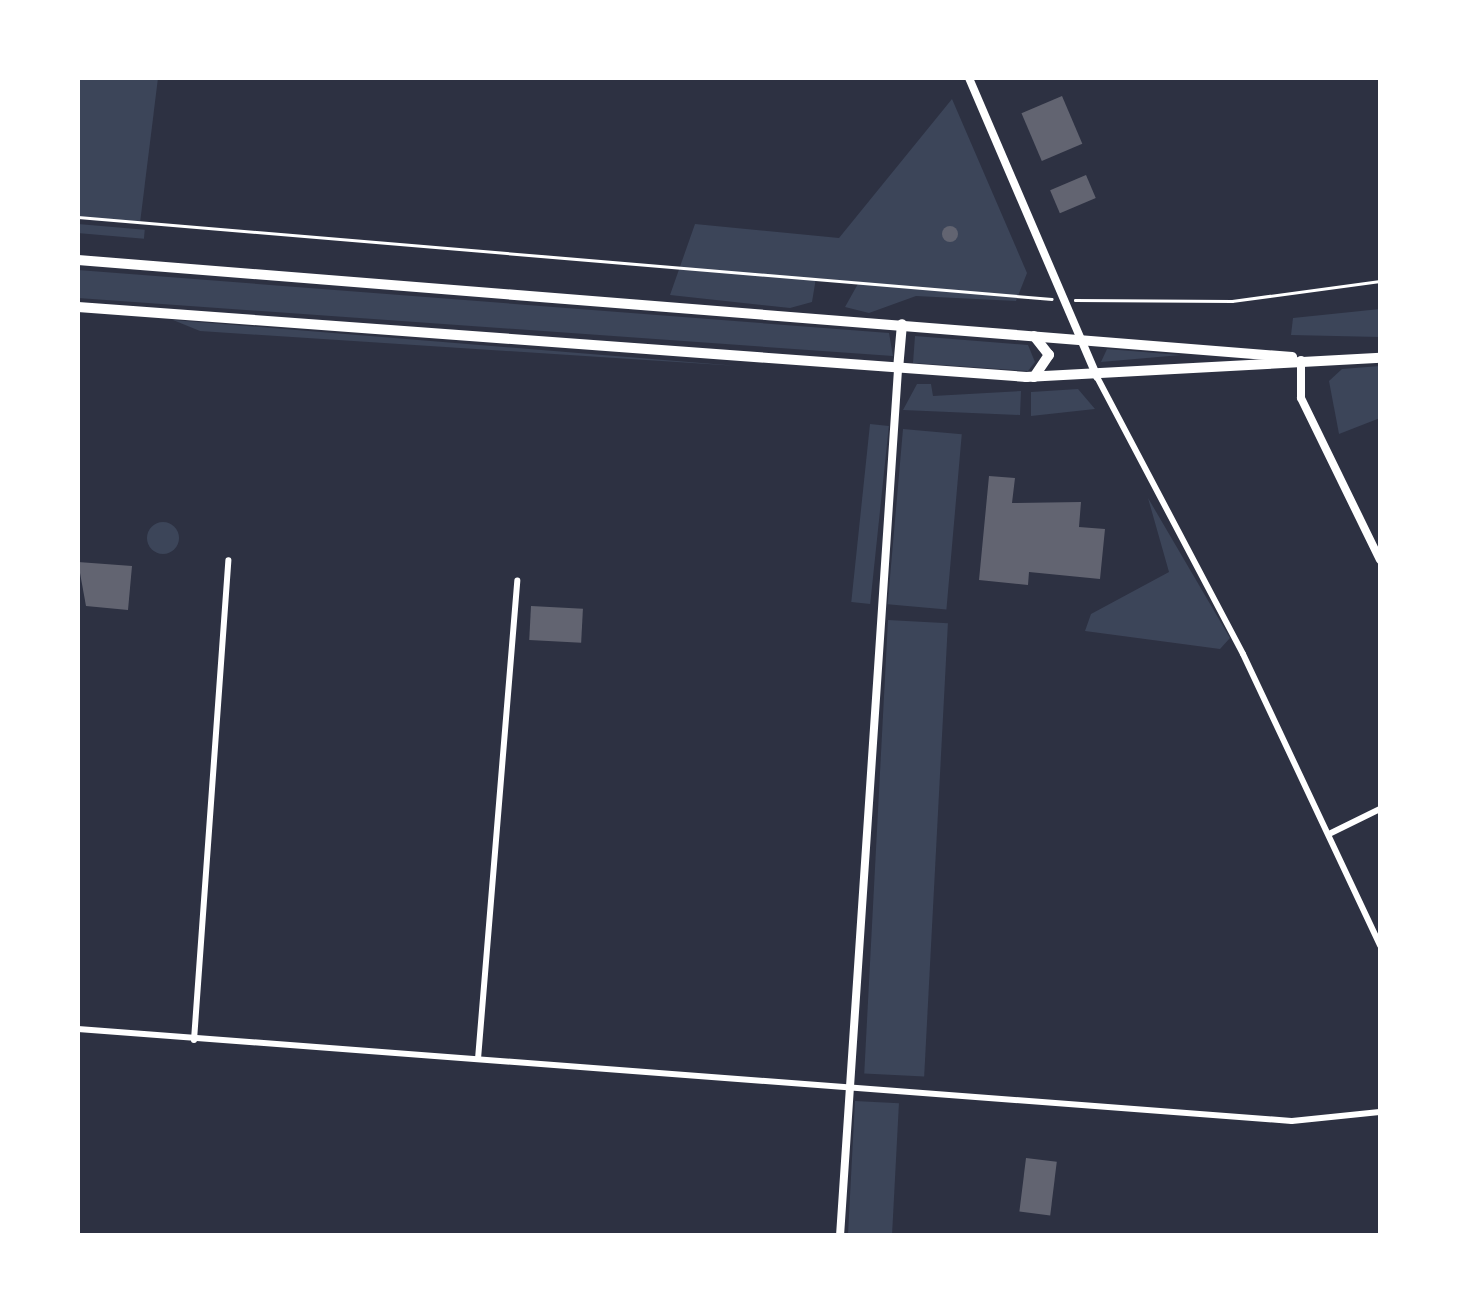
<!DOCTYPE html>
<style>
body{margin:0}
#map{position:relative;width:1458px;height:1313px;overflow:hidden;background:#2d3142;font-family:"PT Sans Narrow",sans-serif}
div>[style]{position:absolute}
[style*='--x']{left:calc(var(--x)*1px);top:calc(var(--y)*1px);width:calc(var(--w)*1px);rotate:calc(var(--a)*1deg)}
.green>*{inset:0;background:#3c4559;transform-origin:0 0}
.round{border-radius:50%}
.building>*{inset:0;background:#626471;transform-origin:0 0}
.path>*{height:2.5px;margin:-1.25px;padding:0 1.25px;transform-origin:1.25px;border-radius:1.25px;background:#fff}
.minor>*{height:6px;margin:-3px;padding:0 3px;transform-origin:3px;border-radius:3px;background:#fff}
.tertiary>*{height:8px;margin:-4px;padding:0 4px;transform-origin:4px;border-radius:4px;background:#fff}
.primary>*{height:10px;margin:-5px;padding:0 5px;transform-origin:5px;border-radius:5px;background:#fff}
span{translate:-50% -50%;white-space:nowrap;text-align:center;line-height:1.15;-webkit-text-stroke:8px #fff;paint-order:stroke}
.frame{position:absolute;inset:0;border:80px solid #fff;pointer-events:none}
</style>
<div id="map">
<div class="green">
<div style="clip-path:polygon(78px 78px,158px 78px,140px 223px,78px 217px)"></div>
<div style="clip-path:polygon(952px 99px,1027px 273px,1016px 301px,916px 296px,869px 313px,845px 307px,859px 282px,816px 278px,812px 302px,790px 308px,670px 295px,695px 224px,839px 238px)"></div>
<div style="left:78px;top:224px;width:67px;height:9px;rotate:5deg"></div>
<div style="clip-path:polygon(78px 270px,889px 333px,893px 356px,78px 298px)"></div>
<div style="clip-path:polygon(1380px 309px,1380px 337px,1291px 335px,1293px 318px)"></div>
<div style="clip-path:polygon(173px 320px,738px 366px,200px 331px)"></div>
<div style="clip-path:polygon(915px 336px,1028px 345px,1035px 362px,1028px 371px,913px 363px)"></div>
<div style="clip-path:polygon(1107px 349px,1181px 355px,1101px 362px)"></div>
<div style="clip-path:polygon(1380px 366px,1380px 418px,1339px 434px,1329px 381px,1342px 369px)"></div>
<div style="clip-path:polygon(917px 384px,931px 384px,933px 396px,1021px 391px,1020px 415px,903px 410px)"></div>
<div style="clip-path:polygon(1078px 389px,1095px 409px,1031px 416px,1031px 392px)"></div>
<div style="left:870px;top:424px;width:19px;height:179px;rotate:6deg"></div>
<div style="left:903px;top:429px;width:59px;height:176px;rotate:5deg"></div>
<div style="clip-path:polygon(1148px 498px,1230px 638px,1220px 649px,1085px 631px,1091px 614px,1169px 572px)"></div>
<div class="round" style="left:147px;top:522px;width:32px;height:32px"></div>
<div style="left:888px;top:620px;width:60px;height:454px;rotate:3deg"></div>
<div style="left:855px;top:1101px;width:44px;height:134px;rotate:3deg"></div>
</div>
<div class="building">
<div style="left:1062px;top:96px;width:52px;height:44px;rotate:67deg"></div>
<div style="left:1086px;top:175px;width:25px;height:39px;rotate:67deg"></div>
<div class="round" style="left:942px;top:226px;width:16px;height:16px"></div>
<div style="clip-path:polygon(989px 476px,1015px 478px,1012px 503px,1081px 502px,1079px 527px,1105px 529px,1100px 579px,1029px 572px,1028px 585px,979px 580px)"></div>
<div style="clip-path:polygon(78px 562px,132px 566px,128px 610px,86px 606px)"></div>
<div style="left:531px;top:606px;width:52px;height:34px;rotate:3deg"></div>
<div style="left:1026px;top:1158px;width:31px;height:54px;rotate:7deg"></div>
</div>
<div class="path">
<div style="--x:78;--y:217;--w:977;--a:4.81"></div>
<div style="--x:1075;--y:300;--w:157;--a:0.4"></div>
<div style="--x:1232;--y:301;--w:149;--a:-7.7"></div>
</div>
<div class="minor">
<div style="--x:1097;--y:377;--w:313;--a:62.2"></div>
<div style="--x:1243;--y:654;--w:322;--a:64.8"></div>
<div style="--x:1331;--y:833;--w:55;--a:-26.1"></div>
<div style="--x:78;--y:1029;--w:1217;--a:4.33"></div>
<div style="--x:1292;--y:1121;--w:88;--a:-5.8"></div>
<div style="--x:194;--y:1040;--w:481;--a:-85.9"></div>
<div style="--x:478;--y:1059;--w:480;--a:-85.3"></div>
</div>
<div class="tertiary">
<div style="--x:969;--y:78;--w:325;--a:66.8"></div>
<div style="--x:1301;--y:360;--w:38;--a:90"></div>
<div style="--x:1301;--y:398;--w:180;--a:64"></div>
<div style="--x:840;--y:1236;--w:869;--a:-86.17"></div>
</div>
<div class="primary">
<div style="--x:78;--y:260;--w:1218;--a:4.57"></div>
<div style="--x:78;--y:307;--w:951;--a:4.22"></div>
<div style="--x:1026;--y:377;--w:355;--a:-3.1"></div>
<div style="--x:898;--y:369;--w:45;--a:-84.9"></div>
<div style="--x:1034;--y:377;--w:27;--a:-56"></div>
<div style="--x:1049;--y:355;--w:24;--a:-128"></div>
</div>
<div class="frame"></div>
</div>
